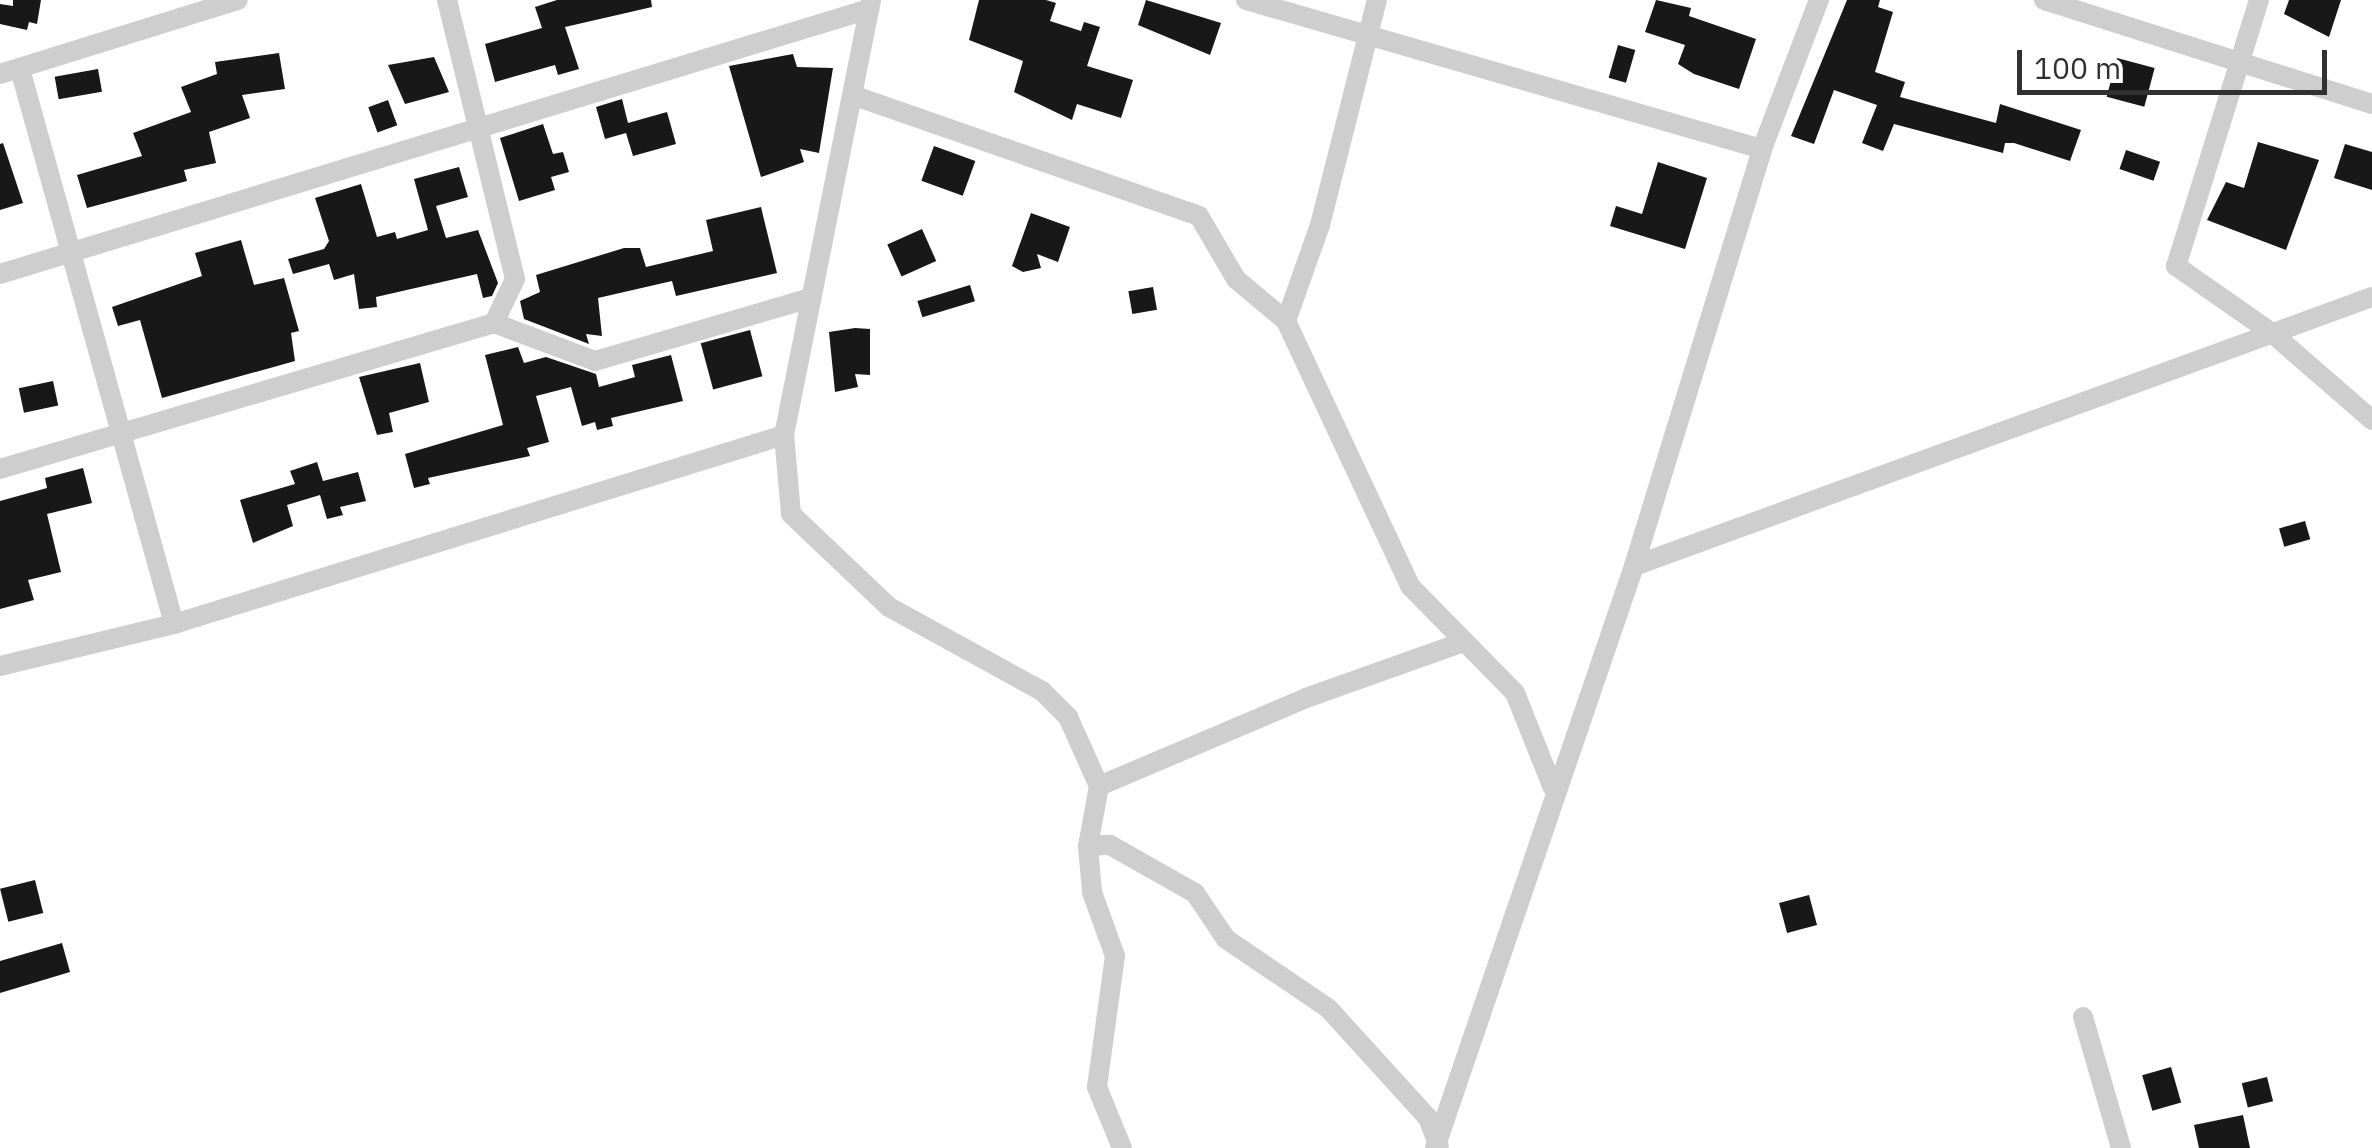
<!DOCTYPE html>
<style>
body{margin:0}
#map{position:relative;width:2372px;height:1148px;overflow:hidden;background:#fff;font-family:"IBM Plex Sans",sans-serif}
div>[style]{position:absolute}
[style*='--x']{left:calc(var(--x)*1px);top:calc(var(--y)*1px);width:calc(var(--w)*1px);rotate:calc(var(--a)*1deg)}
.building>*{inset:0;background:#181818;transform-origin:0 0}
.street>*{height:20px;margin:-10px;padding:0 10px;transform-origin:10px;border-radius:10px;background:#cecece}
span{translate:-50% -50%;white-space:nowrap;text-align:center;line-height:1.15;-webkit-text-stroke:10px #fff;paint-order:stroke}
.scale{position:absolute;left:2017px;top:50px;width:310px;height:45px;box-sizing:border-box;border:5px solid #313131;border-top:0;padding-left:12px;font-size:30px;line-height:35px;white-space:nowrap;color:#313131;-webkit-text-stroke:8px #fff;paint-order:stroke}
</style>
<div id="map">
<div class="building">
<div style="clip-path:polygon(13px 0,41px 0,37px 24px,29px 22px,27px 30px,0 24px,0 4px,13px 6px)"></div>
<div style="clip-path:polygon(557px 0,651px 0,652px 7px,565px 27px,579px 69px,558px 75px,555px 65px,495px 82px,485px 44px,542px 28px,535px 7px)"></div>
<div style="clip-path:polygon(979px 0,1046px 0,1056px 3px,1050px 21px,1081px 31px,1084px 22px,1100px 27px,1087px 66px,1133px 80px,1121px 118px,1077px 104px,1072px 120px,1014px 92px,1023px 61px,969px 40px)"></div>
<div style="clip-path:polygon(1146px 0,1221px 23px,1210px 55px,1138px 25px)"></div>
<div style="clip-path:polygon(1656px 0,1691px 8px,1689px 16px,1756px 39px,1739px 89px,1694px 74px,1678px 64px,1685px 45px,1645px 32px)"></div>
<div style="clip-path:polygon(1847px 0,1880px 0,1878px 7px,1893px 12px,1875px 72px,1905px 82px,1900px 97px,1996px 123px,2000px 104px,2081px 130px,2070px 161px,2014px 143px,2005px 143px,2003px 153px,1894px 124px,1883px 151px,1862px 143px,1877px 105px,1834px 90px,1814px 144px,1791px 136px)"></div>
<div style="clip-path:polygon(2289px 0,2341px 0,2329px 37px,2284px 14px)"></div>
<div style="left:1618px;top:45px;width:18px;height:34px;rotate:16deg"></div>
<div style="clip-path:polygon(279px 53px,285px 89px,242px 95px,250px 118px,209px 132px,216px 163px,184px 170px,187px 181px,87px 208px,77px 175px,142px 156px,133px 133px,191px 112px,181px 87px,217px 74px,215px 62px)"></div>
<div style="clip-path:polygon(793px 54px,797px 67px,833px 68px,819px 153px,800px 149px,804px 162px,761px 177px,729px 66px)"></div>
<div style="clip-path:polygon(434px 57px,449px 92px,405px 104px,388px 65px)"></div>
<div style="left:2117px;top:58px;width:39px;height:40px;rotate:15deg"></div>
<div style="left:98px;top:69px;width:23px;height:44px;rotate:80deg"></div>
<div style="clip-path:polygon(622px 99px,628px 123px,667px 112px,676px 144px,633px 156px,626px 133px,605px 139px,596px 107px)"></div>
<div style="left:388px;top:100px;width:27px;height:21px;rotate:70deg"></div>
<div style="clip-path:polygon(543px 124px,553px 154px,563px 152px,569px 172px,551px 177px,555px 190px,519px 201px,500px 138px)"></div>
<div style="clip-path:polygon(2258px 142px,2319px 160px,2286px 250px,2207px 220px,2226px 182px,2244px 188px)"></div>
<div style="clip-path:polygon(3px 143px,23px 203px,0 210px,0 144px)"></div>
<div style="clip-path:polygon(2345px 144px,2372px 152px,2372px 190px,2334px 178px)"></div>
<div style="left:934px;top:146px;width:44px;height:37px;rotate:20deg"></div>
<div style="left:2126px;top:150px;width:36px;height:20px;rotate:19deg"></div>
<div style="clip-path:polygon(1658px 162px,1707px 178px,1685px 249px,1610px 226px,1616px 206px,1642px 214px)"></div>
<div style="clip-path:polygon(459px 167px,468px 197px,436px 206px,446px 238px,478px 230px,498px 283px,492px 296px,483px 298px,477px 274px,376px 297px,377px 307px,359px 309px,354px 274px,334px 280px,329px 264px,293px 274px,288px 259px,324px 249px,329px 241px,315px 198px,361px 184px,377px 237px,395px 232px,397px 239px,428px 230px,414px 179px)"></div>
<div style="clip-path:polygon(761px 207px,777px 273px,676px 296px,672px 281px,598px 298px,602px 336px,586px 334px,589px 344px,524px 319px,520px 301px,540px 292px,536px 275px,624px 248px,640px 248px,646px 267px,713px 251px,706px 220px)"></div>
<div style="clip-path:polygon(1031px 213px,1070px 227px,1058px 262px,1037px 254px,1041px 268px,1023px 272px,1012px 266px)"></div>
<div style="left:922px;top:229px;width:35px;height:38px;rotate:66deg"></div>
<div style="clip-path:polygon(241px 240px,254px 285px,284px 278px,299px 331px,291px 333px,295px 361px,162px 398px,140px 320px,118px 326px,112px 307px,202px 276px,195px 253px)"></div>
<div style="left:970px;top:285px;width:17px;height:55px;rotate:73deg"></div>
<div style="left:1153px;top:287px;width:23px;height:25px;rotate:80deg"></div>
<div style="clip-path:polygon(855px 328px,870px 329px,870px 375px,855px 374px,858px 387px,835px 392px,829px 332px)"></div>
<div style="left:750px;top:330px;width:48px;height:51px;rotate:75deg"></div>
<div style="clip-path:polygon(518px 347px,524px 363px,546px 357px,596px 374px,599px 387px,635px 377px,632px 365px,671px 355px,683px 401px,611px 418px,613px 426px,597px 430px,595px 422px,582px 426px,571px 387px,536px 396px,549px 442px,527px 448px,530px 456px,428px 478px,430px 484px,414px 488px,405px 454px,503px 425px,485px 355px)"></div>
<div style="clip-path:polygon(420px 363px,429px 402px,389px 413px,393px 432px,377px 435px,359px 377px)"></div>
<div style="left:53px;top:381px;width:25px;height:35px;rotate:78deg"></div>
<div style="clip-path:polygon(317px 462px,323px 481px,358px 472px,366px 501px,340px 507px,343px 515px,327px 519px,320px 495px,287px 505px,293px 526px,253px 543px,240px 500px,295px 484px,290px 471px)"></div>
<div style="clip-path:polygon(83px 468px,92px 503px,47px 514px,61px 572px,28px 580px,34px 600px,0 609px,0 501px,47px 488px,45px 478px)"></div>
<div style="left:2305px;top:521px;width:19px;height:27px;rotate:74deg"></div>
<div style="left:35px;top:880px;width:34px;height:36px;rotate:76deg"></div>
<div style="left:1809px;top:895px;width:31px;height:31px;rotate:75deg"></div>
<div style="clip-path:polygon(62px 943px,70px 972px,0 993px,0 961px)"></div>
<div style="left:2171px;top:1067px;width:37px;height:30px;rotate:74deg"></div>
<div style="left:2267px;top:1077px;width:25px;height:26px;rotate:76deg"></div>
<div style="clip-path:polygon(2243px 1115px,2250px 1148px,2199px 1148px,2194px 1125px)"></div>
</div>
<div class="street">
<div style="--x:447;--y:0;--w:287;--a:76.3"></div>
<div style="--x:515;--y:279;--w:49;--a:115.5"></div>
<div style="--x:871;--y:0;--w:444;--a:101.3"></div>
<div style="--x:784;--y:435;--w:79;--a:84.9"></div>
<div style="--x:791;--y:514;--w:135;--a:43.5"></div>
<div style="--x:889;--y:607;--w:175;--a:28.8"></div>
<div style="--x:1042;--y:691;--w:37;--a:45"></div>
<div style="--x:1068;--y:717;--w:76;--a:65.8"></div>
<div style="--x:1246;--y:0;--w:537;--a:16.11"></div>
<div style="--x:2044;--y:0;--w:344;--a:17.6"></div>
<div style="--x:2259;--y:0;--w:279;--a:107.3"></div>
<div style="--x:2176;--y:266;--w:117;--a:34.9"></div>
<div style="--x:2272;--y:333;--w:133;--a:41"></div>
<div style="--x:20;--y:69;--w:576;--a:74.49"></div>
<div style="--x:0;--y:74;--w:249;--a:-17.3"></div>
<div style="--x:855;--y:96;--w:364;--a:19.2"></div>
<div style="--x:1199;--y:216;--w:73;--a:59.6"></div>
<div style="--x:1236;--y:279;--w:65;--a:40"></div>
<div style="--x:1286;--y:321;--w:293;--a:64.9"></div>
<div style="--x:1410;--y:586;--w:150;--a:45.5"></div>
<div style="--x:1515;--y:693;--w:102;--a:68.2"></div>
<div style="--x:0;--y:274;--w:909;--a:-16.96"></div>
<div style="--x:1286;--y:321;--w:102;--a:-70.5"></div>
<div style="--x:1320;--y:225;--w:232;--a:-75.8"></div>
<div style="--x:0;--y:469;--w:515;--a:-16.46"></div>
<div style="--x:494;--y:323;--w:108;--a:20.6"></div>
<div style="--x:595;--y:361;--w:225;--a:-16.3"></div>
<div style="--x:1634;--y:566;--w:785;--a:-20.03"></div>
<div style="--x:0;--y:666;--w:179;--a:-13.6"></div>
<div style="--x:174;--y:624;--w:639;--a:-17.21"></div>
<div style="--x:1088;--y:846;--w:22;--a:-3"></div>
<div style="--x:1110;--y:845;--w:98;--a:29.5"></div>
<div style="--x:1195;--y:893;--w:55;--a:56"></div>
<div style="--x:1226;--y:939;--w:123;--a:34.1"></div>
<div style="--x:1328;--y:1008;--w:149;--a:47.7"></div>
<div style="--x:1428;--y:1118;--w:30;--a:69"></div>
<div style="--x:2083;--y:1017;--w:136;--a:73.8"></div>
<div style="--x:1122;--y:1148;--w:66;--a:-112.3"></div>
<div style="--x:1097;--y:1087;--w:132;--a:-82.2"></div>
<div style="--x:1115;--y:956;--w:68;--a:-109.8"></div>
<div style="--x:1092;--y:892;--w:46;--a:-95"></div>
<div style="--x:1088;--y:846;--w:61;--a:-79.6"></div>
<div style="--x:1099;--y:786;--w:225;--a:-23"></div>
<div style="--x:1306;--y:698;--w:167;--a:-19.6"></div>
<div style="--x:1435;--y:1148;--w:615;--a:-71.12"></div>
<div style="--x:1634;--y:566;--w:436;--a:-72.9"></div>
<div style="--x:1762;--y:149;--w:160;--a:-69.1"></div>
</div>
<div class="scale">100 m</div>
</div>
